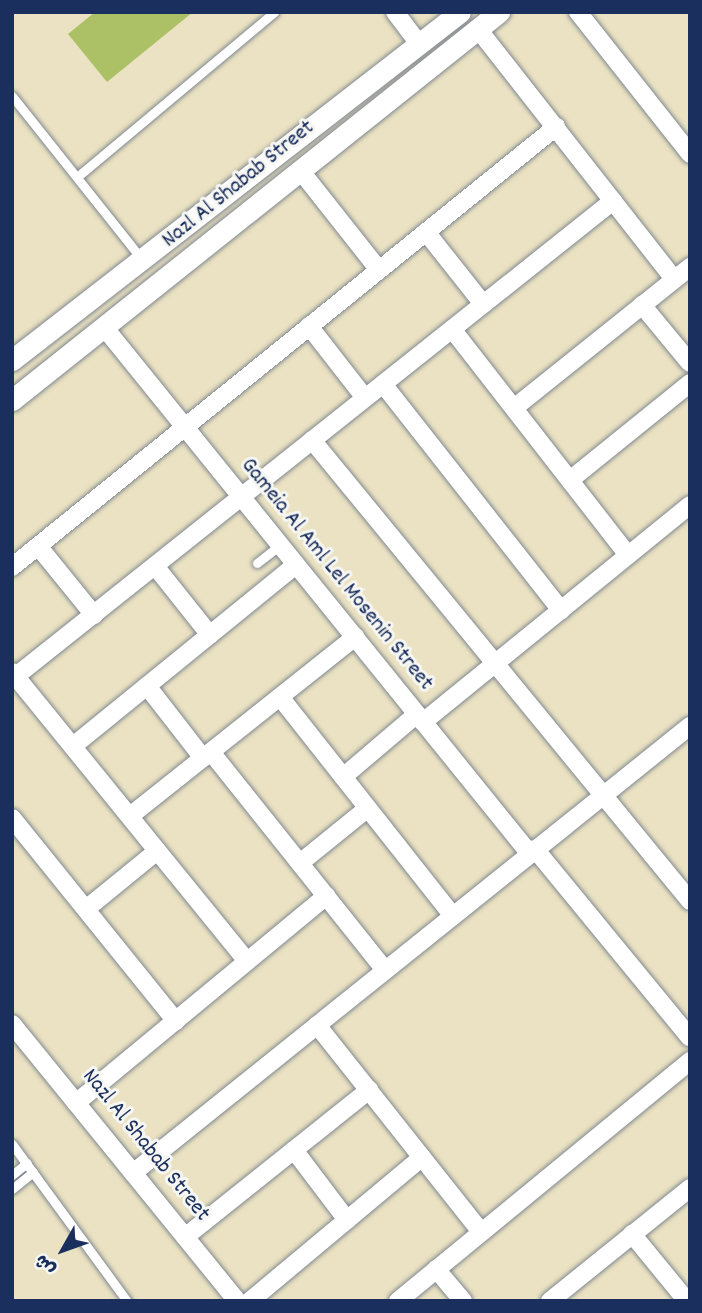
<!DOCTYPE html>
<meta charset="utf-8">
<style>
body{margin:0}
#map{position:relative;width:702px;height:1313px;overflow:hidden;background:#eae2c2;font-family:Dekko,"Playpen Sans Arabic",sans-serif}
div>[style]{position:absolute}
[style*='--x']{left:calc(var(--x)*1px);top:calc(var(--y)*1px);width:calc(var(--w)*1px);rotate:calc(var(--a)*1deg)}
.green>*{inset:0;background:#acc166}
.roads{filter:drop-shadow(0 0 2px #828890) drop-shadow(0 0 2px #828890)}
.service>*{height:9px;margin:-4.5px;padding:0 4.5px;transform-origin:4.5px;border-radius:4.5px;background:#fff}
.minor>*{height:18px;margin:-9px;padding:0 9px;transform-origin:9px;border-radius:9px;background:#fff}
.tertiary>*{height:21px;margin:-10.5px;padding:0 10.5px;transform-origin:10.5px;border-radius:10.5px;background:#fff}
span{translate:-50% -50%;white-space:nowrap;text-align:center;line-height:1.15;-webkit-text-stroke:6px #f6f6f2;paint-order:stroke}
.street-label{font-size:23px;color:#1b2f5e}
.frame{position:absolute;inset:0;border:14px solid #1b2f5e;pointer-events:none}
.north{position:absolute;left:28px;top:1215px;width:70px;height:70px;-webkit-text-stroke:5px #f6f6f2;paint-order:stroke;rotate:230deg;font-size:19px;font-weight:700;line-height:28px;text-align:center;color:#1b2f5e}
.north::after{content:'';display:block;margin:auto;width:24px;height:32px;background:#1b2f5e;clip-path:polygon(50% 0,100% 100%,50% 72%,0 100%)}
</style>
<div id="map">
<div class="green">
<div style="clip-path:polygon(95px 12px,193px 12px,107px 82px,68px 34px)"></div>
</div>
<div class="roads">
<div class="service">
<div style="--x:12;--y:96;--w:207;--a:51.5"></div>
<div style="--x:77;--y:177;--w:257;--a:-39.9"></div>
<div style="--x:257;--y:563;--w:29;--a:-38"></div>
<div style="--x:12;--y:1144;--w:195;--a:53.8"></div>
<div style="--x:12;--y:1175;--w:19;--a:-39"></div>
<div style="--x:12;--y:1189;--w:27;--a:-39"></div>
</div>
<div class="minor">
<div style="--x:395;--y:12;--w:40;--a:53"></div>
<div style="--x:578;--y:12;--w:181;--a:51.7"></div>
<div style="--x:478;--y:29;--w:318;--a:51.9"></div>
<div style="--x:300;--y:170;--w:127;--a:51.7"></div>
<div style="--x:426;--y:232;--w:92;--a:51.6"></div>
<div style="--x:642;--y:305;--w:75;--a:50.4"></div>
<div style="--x:309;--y:326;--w:91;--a:52.1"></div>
<div style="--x:104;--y:327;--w:678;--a:51.05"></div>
<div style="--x:452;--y:329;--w:286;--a:52.1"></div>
<div style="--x:383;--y:384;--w:288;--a:51.8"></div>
<div style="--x:514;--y:408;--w:226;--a:-38.7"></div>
<div style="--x:312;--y:440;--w:596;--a:50.65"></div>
<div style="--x:570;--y:480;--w:154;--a:-38.9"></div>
<div style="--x:38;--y:546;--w:89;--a:50.9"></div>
<div style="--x:155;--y:566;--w:88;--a:51.4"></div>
<div style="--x:12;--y:567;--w:700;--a:-38.97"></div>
<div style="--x:12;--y:672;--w:372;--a:50.9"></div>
<div style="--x:16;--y:676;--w:763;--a:-38.51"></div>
<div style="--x:147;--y:686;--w:91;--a:52.1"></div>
<div style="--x:280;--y:697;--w:279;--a:51.7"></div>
<div style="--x:423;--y:722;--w:344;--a:-39.1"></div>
<div style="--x:73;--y:746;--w:287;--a:-39.1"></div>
<div style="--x:211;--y:752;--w:279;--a:51.4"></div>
<div style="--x:343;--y:777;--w:97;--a:-40.4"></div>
<div style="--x:130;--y:816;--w:288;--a:-38.5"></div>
<div style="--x:12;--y:818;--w:261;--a:51.1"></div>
<div style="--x:535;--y:849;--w:244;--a:50.6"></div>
<div style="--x:300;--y:863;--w:87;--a:-39"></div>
<div style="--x:86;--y:909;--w:92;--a:-39.2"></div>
<div style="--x:12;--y:1024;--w:357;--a:50.9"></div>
<div style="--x:317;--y:1025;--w:264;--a:51.6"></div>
<div style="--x:76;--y:1103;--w:325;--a:-39.6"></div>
<div style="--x:294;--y:1150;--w:88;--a:52.9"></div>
<div style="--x:133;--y:1173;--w:714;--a:-38.75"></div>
<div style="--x:632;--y:1234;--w:87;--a:50.6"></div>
<div style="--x:185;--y:1237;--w:236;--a:-38.6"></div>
<div style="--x:436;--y:1269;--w:42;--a:49.8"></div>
<div style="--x:250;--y:1301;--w:224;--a:-39.9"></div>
<div style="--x:398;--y:1301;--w:378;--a:-39.4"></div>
<div style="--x:550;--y:1301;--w:180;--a:-38.9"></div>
</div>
<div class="tertiary">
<div style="--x:12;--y:360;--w:567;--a:-37.84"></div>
<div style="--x:12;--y:400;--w:623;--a:-38.54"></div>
</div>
</div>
<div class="street-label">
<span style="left:239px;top:185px;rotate:-39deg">Nazl Al Shabab Street</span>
<span style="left:336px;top:575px;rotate:51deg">Gameia Al Aml Lel Mosenin Street</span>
<span style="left:145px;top:1146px;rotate:51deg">Nazl Al Shabab Street</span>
</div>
<div class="frame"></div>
<div class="north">ش</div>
</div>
